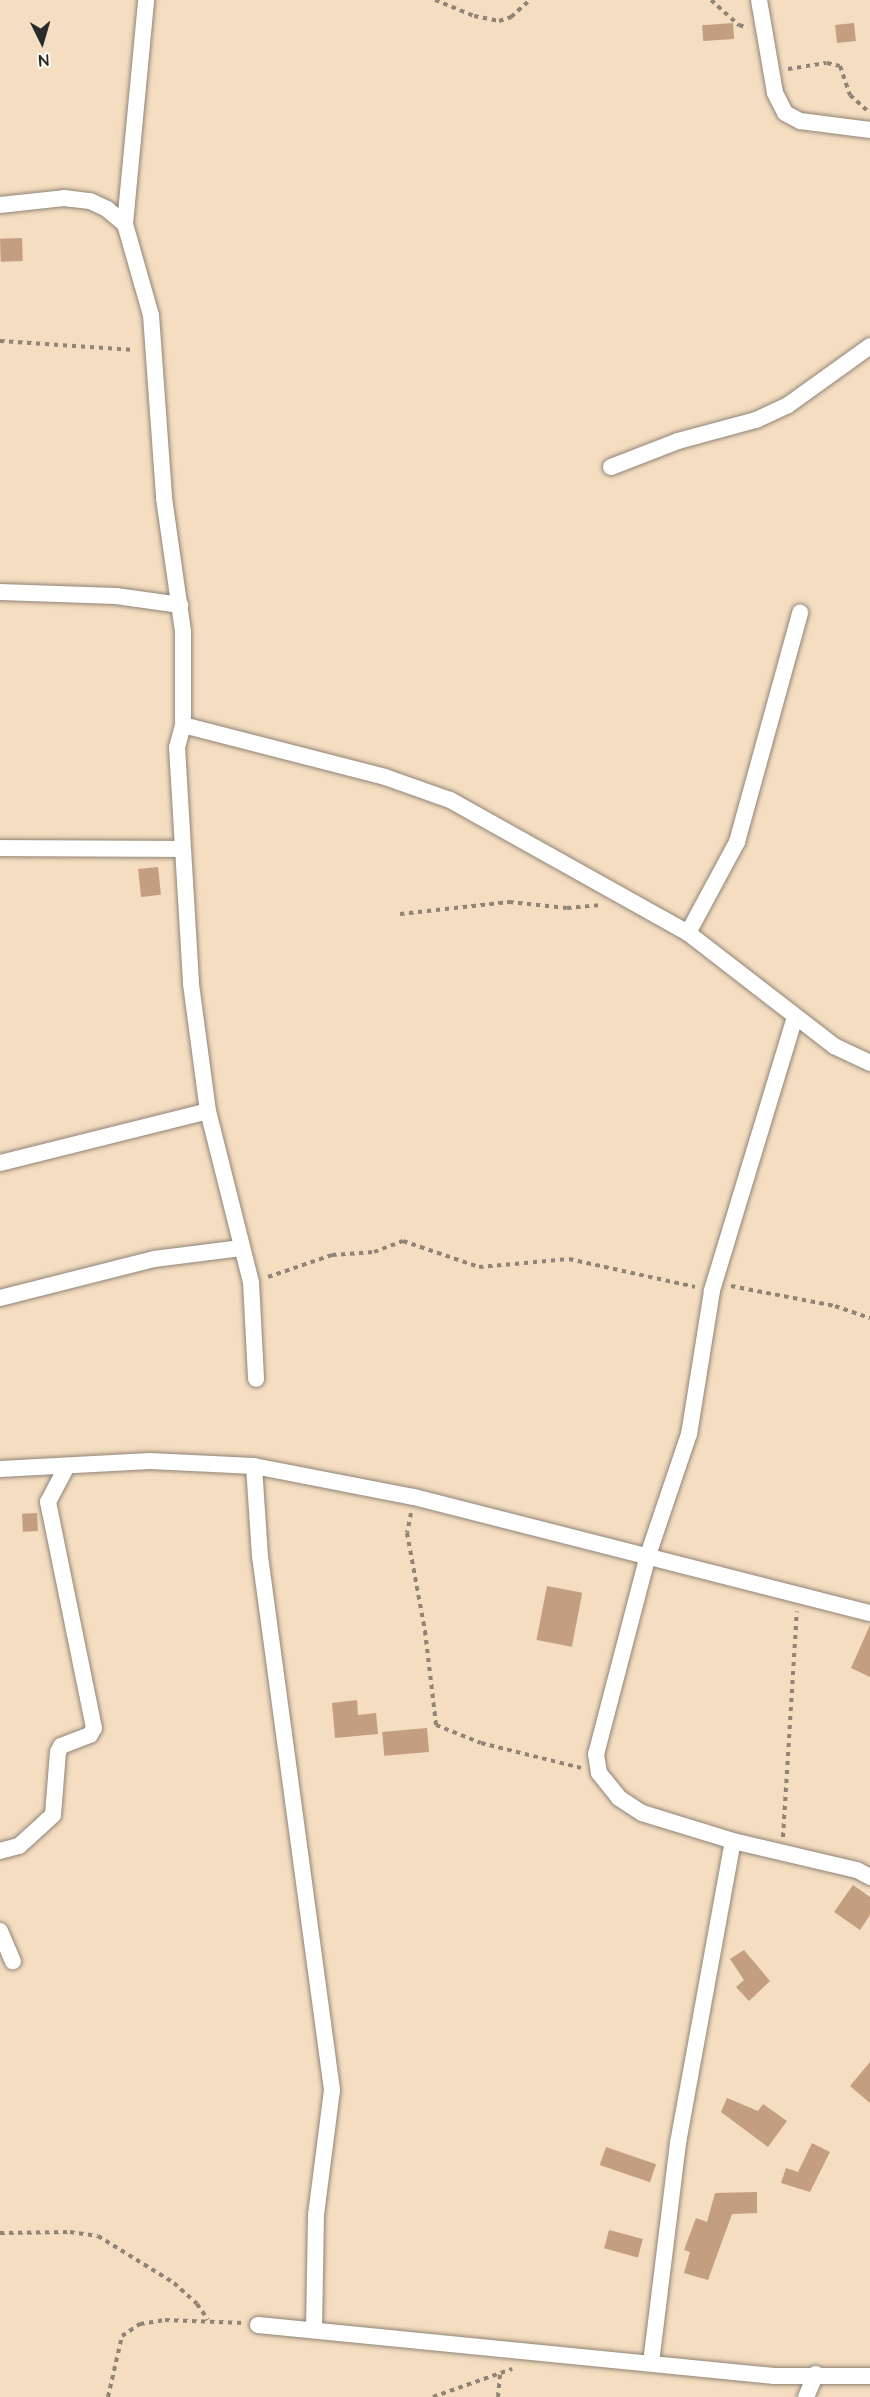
<!DOCTYPE html>
<style>
body{margin:0}
#map{position:relative;width:870px;height:2397px;overflow:hidden;background:#f4ddc0;font-family:"Architects Daughter",sans-serif}
div>[style]{position:absolute}
[style*='--x']{left:calc(var(--x)*1px);top:calc(var(--y)*1px);width:calc(var(--w)*1px);rotate:calc(var(--a)*1deg)}
.building>*{inset:0;background:#c49e80;transform-origin:0 0}
.path>*{height:4px;margin-top:-2px;transform-origin:0;background:repeating-linear-gradient(90deg,#908476 0 4.5px,transparent 0 9px)}
.roads{filter:drop-shadow(0 0 2px #908476) drop-shadow(0 0 2px #908476)}
.street>*{height:16px;margin:-8px;padding:0 8px;transform-origin:8px;border-radius:8px;background:#fff}
span{translate:-50% -50%;white-space:nowrap;text-align:center;line-height:1.15;-webkit-text-stroke:5px #fdfcf7;paint-order:stroke}
.north{position:absolute;left:12px;top:12px;width:60px;height:60px;-webkit-text-stroke:4px #fdfcf7;paint-order:stroke;rotate:175deg;font-size:16px;font-weight:700;line-height:24px;text-align:center;color:#2b2b2b}
.north::after{content:'';display:block;margin:auto;width:21px;height:27px;background:#2b2b2b;clip-path:polygon(50% 0,100% 100%,50% 72%,0 100%)}
</style>
<div id="map">
<div class="building">
<div style="left:733px;top:23px;width:16px;height:31px;rotate:86deg"></div>
<div style="left:854px;top:23px;width:18px;height:19px;rotate:84deg"></div>
<div style="left:22px;top:238px;width:23px;height:22px;rotate:88deg"></div>
<div style="left:158px;top:867px;width:28px;height:20px;rotate:84deg"></div>
<div style="left:37px;top:1513px;width:18px;height:15px;rotate:87deg"></div>
<div style="left:547px;top:1586px;width:36px;height:55px;rotate:11deg"></div>
<div style="clip-path:polygon(870px 1625px,870px 1677px,851px 1668px)"></div>
<div style="clip-path:polygon(357px 1700px,358px 1715px,376px 1713px,378px 1734px,335px 1738px,332px 1703px)"></div>
<div style="left:427px;top:1728px;width:24px;height:45px;rotate:85deg"></div>
<div style="clip-path:polygon(853px 1885px,870px 1897px,870px 1915px,860px 1930px,834px 1912px)"></div>
<div style="clip-path:polygon(744px 1950px,770px 1981px,749px 2001px,736px 1987px,744px 1980px,730px 1959px)"></div>
<div style="clip-path:polygon(870px 2062px,870px 2103px,850px 2086px)"></div>
<div style="clip-path:polygon(727px 2098px,758px 2111px,763px 2104px,787px 2121px,768px 2147px,721px 2112px)"></div>
<div style="clip-path:polygon(812px 2143px,830px 2152px,810px 2192px,781px 2183px,786px 2168px,798px 2172px)"></div>
<div style="left:606px;top:2147px;width:53px;height:19px;rotate:19deg"></div>
<div style="clip-path:polygon(757px 2192px,757px 2213px,732px 2214px,708px 2280px,684px 2273px,690px 2252px,684px 2250px,696px 2218px,707px 2222px,715px 2193px)"></div>
<div style="left:609px;top:2230px;width:35px;height:19px;rotate:15deg"></div>
</div>
<div class="path">
<div style="--x:435;--y:0;--w:42;--a:22.3"></div>
<div style="--x:474;--y:16;--w:25;--a:11"></div>
<div style="--x:499;--y:21;--w:13;--a:-18"></div>
<div style="--x:511;--y:17;--w:25;--a:-42"></div>
<div style="--x:711;--y:0;--w:38;--a:42"></div>
<div style="--x:739;--y:25;--w:9;--a:18"></div>
<div style="--x:788;--y:69;--w:39;--a:-9"></div>
<div style="--x:827;--y:63;--w:13;--a:13"></div>
<div style="--x:840;--y:66;--w:31;--a:71"></div>
<div style="--x:850;--y:95;--w:25;--a:42"></div>
<div style="--x:0;--y:341;--w:135;--a:3.8"></div>
<div style="--x:400;--y:914;--w:110;--a:-6.3"></div>
<div style="--x:509;--y:902;--w:58;--a:5.9"></div>
<div style="--x:567;--y:908;--w:33;--a:-5"></div>
<div style="--x:268;--y:1277;--w:68;--a:-19"></div>
<div style="--x:332;--y:1255;--w:42;--a:-4.1"></div>
<div style="--x:374;--y:1252;--w:31;--a:-21"></div>
<div style="--x:403;--y:1241;--w:80;--a:18.9"></div>
<div style="--x:479;--y:1267;--w:90;--a:-5.1"></div>
<div style="--x:569;--y:1259;--w:129;--a:12.5"></div>
<div style="--x:731;--y:1286;--w:106;--a:10.9"></div>
<div style="--x:835;--y:1306;--w:37;--a:19"></div>
<div style="--x:411;--y:1513;--w:20;--a:101"></div>
<div style="--x:407;--y:1533;--w:100;--a:79.6"></div>
<div style="--x:425;--y:1631;--w:95;--a:83.3"></div>
<div style="--x:436;--y:1725;--w:48;--a:21.8"></div>
<div style="--x:481;--y:1743;--w:103;--a:14"></div>
<div style="--x:783;--y:1837;--w:226;--a:-86.5"></div>
<div style="--x:0;--y:2233;--w:70;--a:-0.8"></div>
<div style="--x:70;--y:2232;--w:28;--a:8"></div>
<div style="--x:98;--y:2236;--w:89;--a:31.7"></div>
<div style="--x:174;--y:2283;--w:31;--a:42"></div>
<div style="--x:197;--y:2304;--w:19;--a:55"></div>
<div style="--x:108;--y:2397;--w:63;--a:-77.1"></div>
<div style="--x:122;--y:2336;--w:22;--a:-34"></div>
<div style="--x:140;--y:2324;--w:25;--a:-9"></div>
<div style="--x:165;--y:2320;--w:78;--a:2.2"></div>
<div style="--x:433;--y:2397;--w:84;--a:-19.5"></div>
<div style="--x:498;--y:2397;--w:24;--a:-85"></div>
</div>
<div class="roads">
<div class="street">
<div style="--x:759;--y:0;--w:94;--a:80.2"></div>
<div style="--x:775;--y:93;--w:22;--a:63"></div>
<div style="--x:785;--y:113;--w:17;--a:28"></div>
<div style="--x:800;--y:121;--w:71;--a:7.3"></div>
<div style="--x:0;--y:205;--w:64;--a:-6.2"></div>
<div style="--x:64;--y:198;--w:26;--a:7"></div>
<div style="--x:90;--y:201;--w:19;--a:25"></div>
<div style="--x:107;--y:209;--w:23;--a:40"></div>
<div style="--x:125;--y:224;--w:95;--a:74.1"></div>
<div style="--x:151;--y:315;--w:183;--a:85.9"></div>
<div style="--x:164;--y:498;--w:135;--a:81.9"></div>
<div style="--x:183;--y:632;--w:93;--a:90"></div>
<div style="--x:183;--y:725;--w:23;--a:105"></div>
<div style="--x:177;--y:747;--w:237;--a:86.6"></div>
<div style="--x:191;--y:984;--w:128;--a:82.4"></div>
<div style="--x:208;--y:1111;--w:176;--a:75.9"></div>
<div style="--x:251;--y:1282;--w:97;--a:87"></div>
<div style="--x:125;--y:224;--w:225;--a:-84.6"></div>
<div style="--x:611;--y:467;--w:72;--a:-21.2"></div>
<div style="--x:678;--y:441;--w:81;--a:-15.1"></div>
<div style="--x:756;--y:420;--w:35;--a:-25"></div>
<div style="--x:788;--y:405;--w:101;--a:-35.7"></div>
<div style="--x:0;--y:592;--w:116;--a:2"></div>
<div style="--x:116;--y:596;--w:65;--a:8"></div>
<div style="--x:183;--y:725;--w:209;--a:14.4"></div>
<div style="--x:385;--y:777;--w:69;--a:19.5"></div>
<div style="--x:450;--y:800;--w:273;--a:29.2"></div>
<div style="--x:688;--y:933;--w:185;--a:37.7"></div>
<div style="--x:834;--y:1046;--w:40;--a:25"></div>
<div style="--x:0;--y:848;--w:181;--a:0.3"></div>
<div style="--x:688;--y:933;--w:103;--a:-61.7"></div>
<div style="--x:737;--y:842;--w:238;--a:-74.6"></div>
<div style="--x:795;--y:1017;--w:286;--a:106.9"></div>
<div style="--x:712;--y:1291;--w:145;--a:99.1"></div>
<div style="--x:689;--y:1434;--w:128;--a:108.7"></div>
<div style="--x:648;--y:1555;--w:206;--a:104.6"></div>
<div style="--x:596;--y:1754;--w:19;--a:81"></div>
<div style="--x:599;--y:1773;--w:32;--a:51"></div>
<div style="--x:619;--y:1798;--w:27;--a:33"></div>
<div style="--x:642;--y:1813;--w:95;--a:17.1"></div>
<div style="--x:733;--y:1841;--w:127;--a:13.2"></div>
<div style="--x:857;--y:1870;--w:15;--a:28"></div>
<div style="--x:0;--y:1163;--w:214;--a:-14"></div>
<div style="--x:0;--y:1298;--w:159;--a:-14.2"></div>
<div style="--x:154;--y:1259;--w:88;--a:-7.2"></div>
<div style="--x:254;--y:1466;--w:90;--a:86.2"></div>
<div style="--x:260;--y:1556;--w:539;--a:82.32"></div>
<div style="--x:332;--y:2090;--w:126;--a:97.3"></div>
<div style="--x:316;--y:2215;--w:113;--a:91"></div>
<div style="--x:0;--y:1469;--w:150;--a:-3.1"></div>
<div style="--x:150;--y:1461;--w:104;--a:2.8"></div>
<div style="--x:254;--y:1466;--w:163;--a:11"></div>
<div style="--x:414;--y:1497;--w:471;--a:14.3"></div>
<div style="--x:0;--y:1851;--w:20;--a:-15"></div>
<div style="--x:19;--y:1846;--w:46;--a:-42.4"></div>
<div style="--x:53;--y:1815;--w:63;--a:-85.5"></div>
<div style="--x:58;--y:1752;--w:7;--a:-63"></div>
<div style="--x:61;--y:1746;--w:31;--a:-21"></div>
<div style="--x:90;--y:1735;--w:8;--a:-60"></div>
<div style="--x:94;--y:1728;--w:231;--a:-101.5"></div>
<div style="--x:48;--y:1502;--w:41;--a:-62.2"></div>
<div style="--x:0;--y:1931;--w:33;--a:67"></div>
<div style="--x:258;--y:2325;--w:519;--a:5.64"></div>
<div style="--x:774;--y:2376;--w:96;--a:0"></div>
<div style="--x:651;--y:2363;--w:222;--a:-83"></div>
<div style="--x:678;--y:2143;--w:307;--a:-79.7"></div>
<div style="--x:806;--y:2397;--w:25;--a:-67"></div>
</div>
</div>
<div class="north">N</div>
</div>
